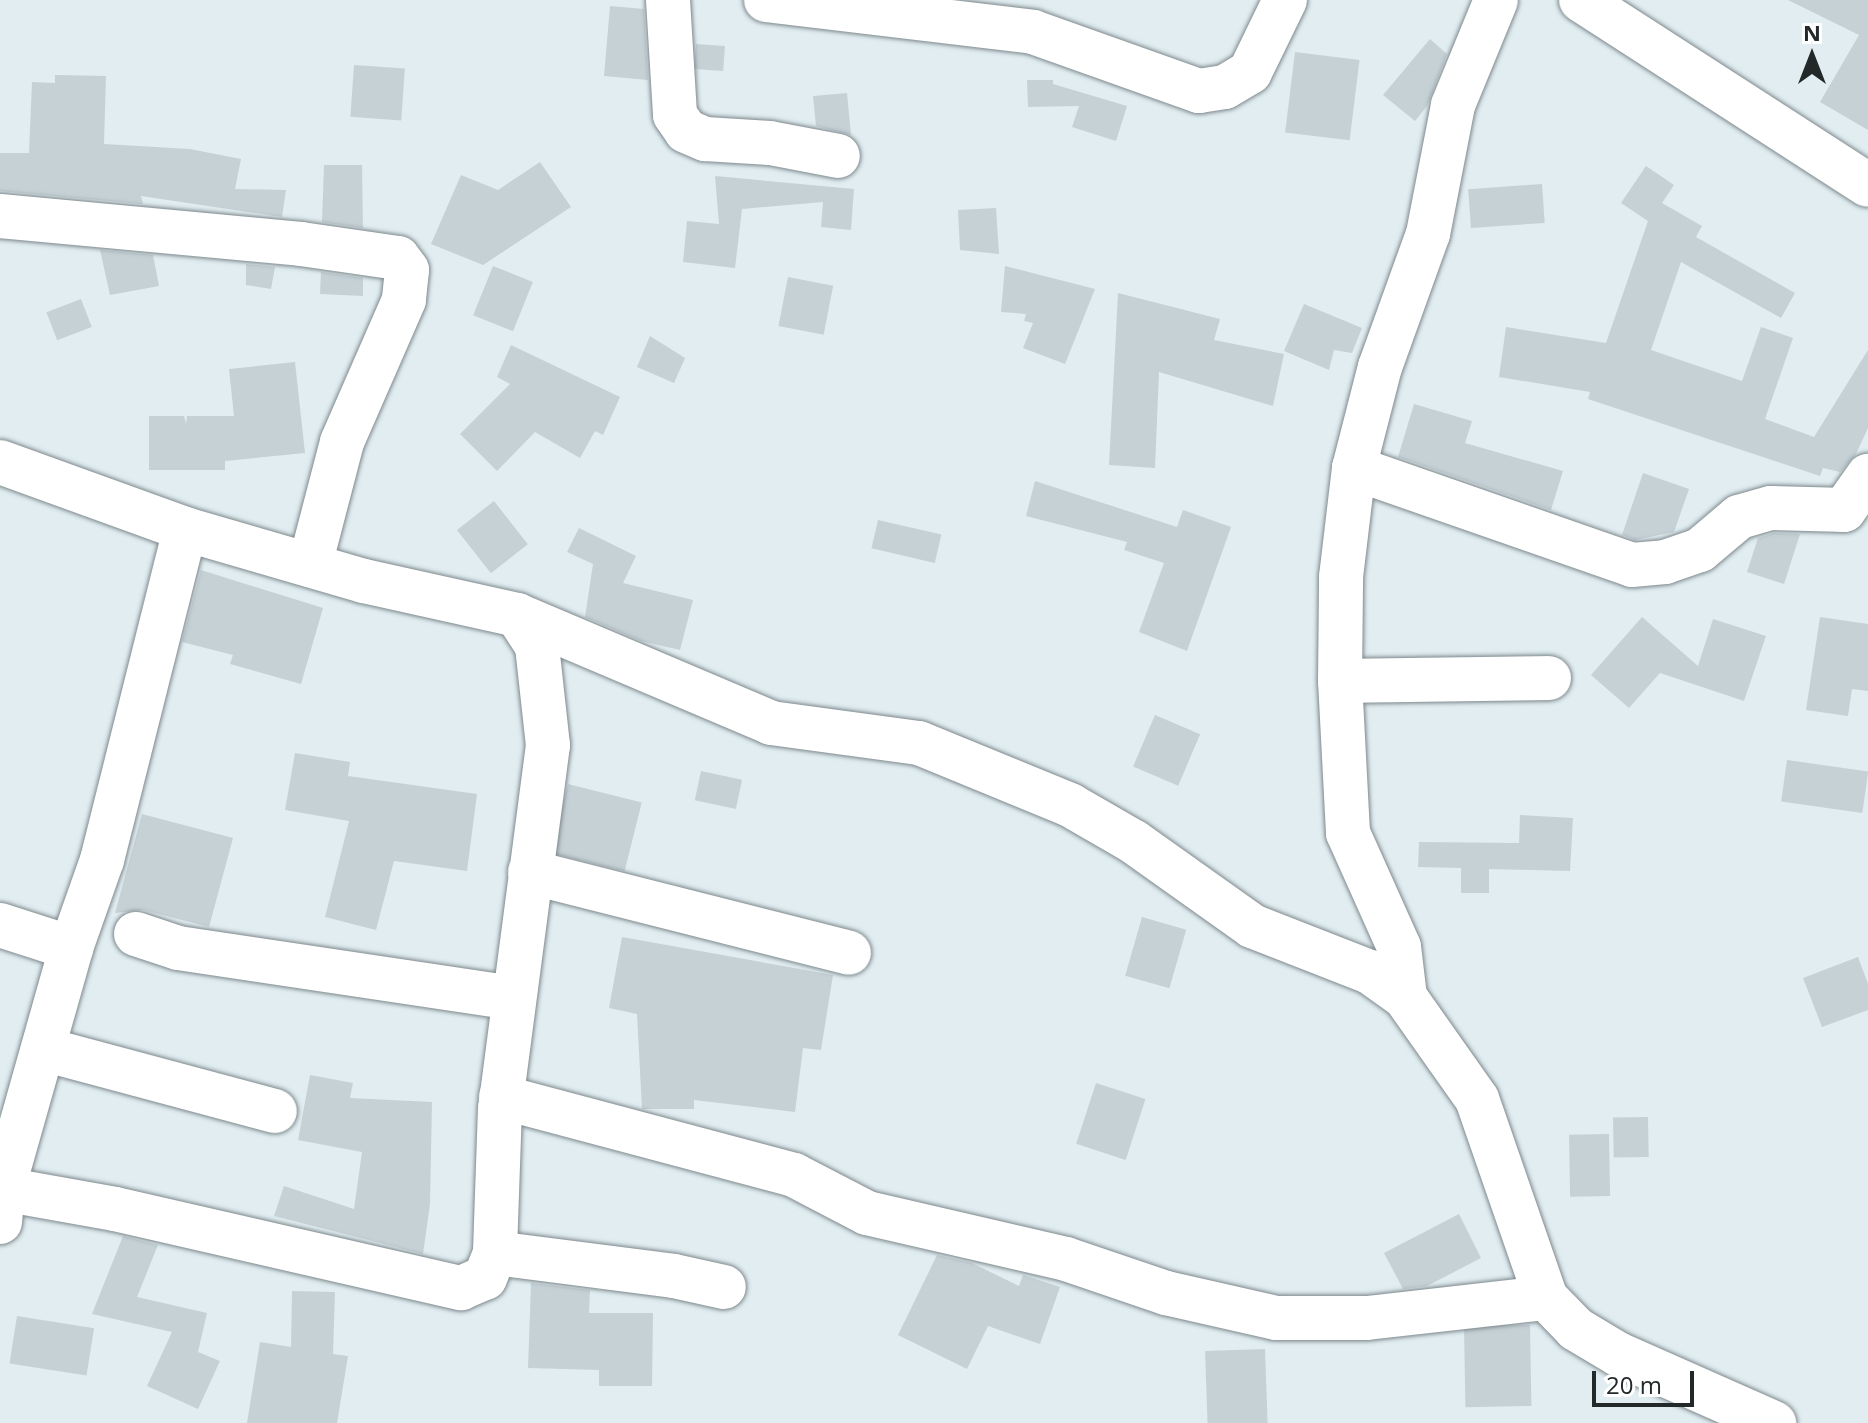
<!DOCTYPE html>
<style>
body{margin:0}
#map{position:relative;width:1868px;height:1423px;overflow:hidden;background:#e1edf1;font-family:"Open Sans",sans-serif}
div>[style]{position:absolute}
[style*='--x']{left:calc(var(--x)*1px);top:calc(var(--y)*1px);width:calc(var(--w)*1px);rotate:calc(var(--a)*1deg)}
.building>*{inset:0;background:#c6d1d6;transform-origin:0 0}
.roads{filter:drop-shadow(0 0 2px #7e898d) drop-shadow(0 0 2px #7e898d)}
.minor>*{height:44px;margin:-22px;padding:0 22px;transform-origin:22px;border-radius:22px;background:#fff}
.major>*{height:44px;margin:-22px;padding:0 22px;transform-origin:22px;border-radius:22px;background:#fff}
span{translate:-50% -50%;white-space:nowrap;text-align:center;line-height:1.15;-webkit-text-stroke:8px #fff;paint-order:stroke}
.north{position:absolute;left:1772px;top:16px;width:80px;height:80px;-webkit-text-stroke:6px #fff;paint-order:stroke;rotate:0deg;font-size:22px;font-weight:700;line-height:32px;text-align:center;color:#232829}
.north::after{content:'';display:block;margin:auto;width:28px;height:36px;background:#232829;clip-path:polygon(50% 0,100% 100%,50% 72%,0 100%)}
.scale{position:absolute;left:1592px;top:1371px;width:102px;height:36px;box-sizing:border-box;border:4px solid #232829;border-top:0;padding-left:10px;font-size:24px;line-height:28px;white-space:nowrap;color:#232829;-webkit-text-stroke:6px #fff;paint-order:stroke}
</style>
<div id="map">
<div class="building">
<div style="clip-path:polygon(1788px 0,1868px 0,1868px 130px,1820px 102px,1859px 35px)"></div>
<div style="clip-path:polygon(610px 6px,644px 9px,648px 80px,604px 76px)"></div>
<div style="clip-path:polygon(1430px 39px,1447px 54px,1427px 106px,1415px 121px,1383px 95px)"></div>
<div style="left:696px;top:44px;width:29px;height:25px;rotate:4deg"></div>
<div style="left:1295px;top:52px;width:65px;height:81px;rotate:7deg"></div>
<div style="left:354px;top:65px;width:51px;height:52px;rotate:4deg"></div>
<div style="clip-path:polygon(55px 75px,106px 76px,104px 144px,190px 149px,241px 159px,235px 189px,286px 190px,282px 217px,141px 196px,143px 204px,0 191px,0 153px,29px 153px,32px 82px,55px 83px)"></div>
<div style="clip-path:polygon(1027px 80px,1053px 80px,1053px 84px,1127px 106px,1116px 141px,1072px 127px,1079px 106px,1028px 107px)"></div>
<div style="clip-path:polygon(847px 93px,851px 135px,816px 126px,813px 96px)"></div>
<div style="clip-path:polygon(540px 162px,571px 207px,483px 265px,431px 244px,461px 175px,498px 190px)"></div>
<div style="clip-path:polygon(324px 165px,362px 165px,363px 228px,322px 222px)"></div>
<div style="clip-path:polygon(1646px 166px,1674px 185px,1662px 203px,1702px 226px,1696px 237px,1795px 293px,1781px 318px,1681px 262px,1651px 350px,1742px 381px,1761px 327px,1793px 338px,1765px 419px,1814px 437px,1868px 350px,1868px 428px,1856px 454px,1840px 472px,1823px 468px,1820px 476px,1588px 399px,1590px 392px,1499px 377px,1506px 327px,1606px 343px,1648px 221px,1621px 203px)"></div>
<div style="clip-path:polygon(715px 176px,854px 189px,851px 230px,821px 227px,823px 202px,742px 209px,735px 268px,683px 262px,687px 221px,719px 224px)"></div>
<div style="left:1542px;top:184px;width:39px;height:74px;rotate:86deg"></div>
<div style="clip-path:polygon(996px 208px,999px 254px,960px 250px,958px 210px)"></div>
<div style="clip-path:polygon(100px 250px,153px 255px,159px 286px,110px 295px)"></div>
<div style="clip-path:polygon(246px 264px,275px 267px,271px 289px,246px 285px)"></div>
<div style="left:493px;top:266px;width:43px;height:53px;rotate:22deg"></div>
<div style="clip-path:polygon(1005px 266px,1095px 289px,1065px 364px,1023px 348px,1033px 323px,1024px 321px,1026px 314px,1001px 312px)"></div>
<div style="clip-path:polygon(321px 272px,363px 278px,363px 296px,320px 294px)"></div>
<div style="left:788px;top:277px;width:46px;height:50px;rotate:11deg"></div>
<div style="clip-path:polygon(1118px 293px,1220px 319px,1214px 340px,1284px 354px,1273px 406px,1159px 372px,1155px 468px,1109px 465px)"></div>
<div style="left:81px;top:299px;width:30px;height:37px;rotate:69deg"></div>
<div style="clip-path:polygon(1304px 304px,1362px 328px,1352px 353px,1334px 350px,1329px 370px,1284px 351px)"></div>
<div style="clip-path:polygon(650px 336px,685px 358px,674px 383px,637px 367px)"></div>
<div style="clip-path:polygon(511px 345px,620px 397px,603px 435px,595px 431px,580px 458px,535px 432px,497px 471px,460px 434px,510px 384px,497px 377px)"></div>
<div style="clip-path:polygon(295px 362px,305px 453px,225px 461px,225px 470px,149px 470px,149px 416px,184px 416px,186px 424px,187px 416px,234px 416px,229px 369px)"></div>
<div style="clip-path:polygon(1414px 404px,1472px 421px,1465px 443px,1563px 471px,1551px 510px,1398px 457px)"></div>
<div style="clip-path:polygon(1643px 473px,1689px 489px,1674px 532px,1635px 540px,1622px 535px)"></div>
<div style="clip-path:polygon(1035px 481px,1177px 527px,1183px 510px,1231px 527px,1187px 651px,1139px 632px,1164px 563px,1124px 550px,1127px 542px,1026px 516px)"></div>
<div style="left:494px;top:501px;width:55px;height:47px;rotate:52deg"></div>
<div style="left:878px;top:520px;width:65px;height:29px;rotate:13deg"></div>
<div style="clip-path:polygon(579px 528px,636px 556px,623px 583px,693px 600px,680px 650px,641px 641px,585px 617px,593px 564px,567px 552px)"></div>
<div style="clip-path:polygon(1774px 533px,1800px 534px,1784px 584px,1747px 572px,1758px 538px)"></div>
<div style="clip-path:polygon(201px 570px,323px 608px,301px 684px,230px 664px,233px 655px,182px 642px)"></div>
<div style="clip-path:polygon(1642px 617px,1698px 666px,1713px 619px,1766px 636px,1744px 701px,1660px 673px,1629px 708px,1591px 675px)"></div>
<div style="clip-path:polygon(1820px 617px,1868px 624px,1868px 691px,1852px 689px,1848px 716px,1806px 710px)"></div>
<div style="left:1155px;top:715px;width:49px;height:56px;rotate:23deg"></div>
<div style="clip-path:polygon(295px 753px,350px 762px,348px 776px,477px 794px,467px 871px,394px 861px,376px 930px,325px 917px,349px 821px,285px 810px)"></div>
<div style="left:1787px;top:760px;width:82px;height:42px;rotate:8deg"></div>
<div style="left:701px;top:771px;width:42px;height:30px;rotate:12deg"></div>
<div style="left:568px;top:784px;width:76px;height:71px;rotate:14deg"></div>
<div style="clip-path:polygon(142px 814px,233px 838px,209px 927px,143px 910px,115px 913px)"></div>
<div style="clip-path:polygon(1520px 815px,1573px 818px,1570px 871px,1489px 869px,1489px 893px,1461px 893px,1461px 868px,1418px 867px,1419px 842px,1519px 843px)"></div>
<div style="left:1142px;top:917px;width:46px;height:61px;rotate:16deg"></div>
<div style="clip-path:polygon(622px 937px,833px 975px,821px 1050px,803px 1048px,795px 1112px,694px 1100px,694px 1109px,642px 1109px,637px 1014px,609px 1008px)"></div>
<div style="clip-path:polygon(1858px 957px,1868px 984px,1868px 1010px,1822px 1027px,1803px 978px)"></div>
<div style="clip-path:polygon(310px 1075px,353px 1083px,350px 1098px,432px 1102px,430px 1204px,423px 1254px,274px 1216px,284px 1186px,354px 1209px,362px 1152px,298px 1140px)"></div>
<div style="left:1096px;top:1083px;width:52px;height:64px;rotate:18deg"></div>
<div style="left:1648px;top:1117px;width:40px;height:35px;rotate:89deg"></div>
<div style="left:1609px;top:1134px;width:62px;height:40px;rotate:89deg"></div>
<div style="clip-path:polygon(1459px 1214px,1481px 1258px,1427px 1286px,1403px 1289px,1384px 1253px)"></div>
<div style="clip-path:polygon(123px 1236px,158px 1245px,137px 1297px,207px 1313px,198px 1352px,220px 1361px,198px 1409px,147px 1386px,172px 1332px,92px 1314px)"></div>
<div style="clip-path:polygon(937px 1255px,972px 1263px,1019px 1286px,1023px 1275px,1060px 1287px,1040px 1344px,988px 1326px,967px 1369px,898px 1335px)"></div>
<div style="clip-path:polygon(531px 1283px,590px 1290px,589px 1313px,653px 1313px,652px 1386px,599px 1386px,599px 1370px,528px 1368px)"></div>
<div style="clip-path:polygon(292px 1291px,335px 1292px,333px 1354px,348px 1356px,337px 1423px,247px 1423px,260px 1342px,291px 1347px)"></div>
<div style="left:17px;top:1316px;width:78px;height:48px;rotate:9deg"></div>
<div style="left:1530px;top:1325px;width:81px;height:66px;rotate:89deg"></div>
<div style="left:1265px;top:1349px;width:74px;height:60px;rotate:88deg"></div>
</div>
<div class="roads">
<div class="minor">
<div style="--x:668;--y:0;--w:115;--a:86.5"></div>
<div style="--x:675;--y:115;--w:19;--a:55"></div>
<div style="--x:686;--y:131;--w:21;--a:23"></div>
<div style="--x:705;--y:139;--w:65;--a:3.5"></div>
<div style="--x:770;--y:143;--w:69;--a:10.8"></div>
<div style="--x:766;--y:0;--w:269;--a:6.8"></div>
<div style="--x:1033;--y:32;--w:176;--a:19.6"></div>
<div style="--x:1199;--y:91;--w:26;--a:-9"></div>
<div style="--x:1225;--y:87;--w:29;--a:-31"></div>
<div style="--x:1250;--y:72;--w:80;--a:-64.1"></div>
<div style="--x:0;--y:216;--w:302;--a:5.3"></div>
<div style="--x:301;--y:244;--w:98;--a:8.2"></div>
<div style="--x:398;--y:258;--w:15;--a:53"></div>
<div style="--x:407;--y:270;--w:30;--a:96"></div>
<div style="--x:404;--y:300;--w:155;--a:113.6"></div>
<div style="--x:342;--y:442;--w:127;--a:104.6"></div>
<div style="--x:0;--y:462;--w:197;--a:19.9"></div>
<div style="--x:185;--y:529;--w:186;--a:16.2"></div>
<div style="--x:364;--y:581;--w:157;--a:12.5"></div>
<div style="--x:517;--y:615;--w:276;--a:23"></div>
<div style="--x:771;--y:723;--w:149;--a:7.7"></div>
<div style="--x:919;--y:743;--w:163;--a:22.3"></div>
<div style="--x:1070;--y:805;--w:74;--a:30"></div>
<div style="--x:1134;--y:842;--w:145;--a:35.4"></div>
<div style="--x:1252;--y:926;--w:127;--a:21.3"></div>
<div style="--x:1370;--y:972;--w:43;--a:35.5"></div>
<div style="--x:1405;--y:997;--w:125;--a:54.8"></div>
<div style="--x:1477;--y:1099;--w:211;--a:70.9"></div>
<div style="--x:1546;--y:1298;--w:43;--a:45.9"></div>
<div style="--x:1576;--y:1329;--w:49;--a:30.8"></div>
<div style="--x:1618;--y:1354;--w:171;--a:23.9"></div>
<div style="--x:1354;--y:468;--w:294;--a:19.2"></div>
<div style="--x:1632;--y:565;--w:33;--a:-5"></div>
<div style="--x:1665;--y:562;--w:37;--a:-19"></div>
<div style="--x:1700;--y:550;--w:51;--a:-40.2"></div>
<div style="--x:1739;--y:517;--w:33;--a:-16"></div>
<div style="--x:1771;--y:508;--w:73;--a:1.6"></div>
<div style="--x:1844;--y:510;--w:42;--a:-54.8"></div>
<div style="--x:517;--y:615;--w:37;--a:57"></div>
<div style="--x:537;--y:646;--w:100;--a:83.7"></div>
<div style="--x:548;--y:745;--w:366;--a:97.5"></div>
<div style="--x:500;--y:1108;--w:145;--a:92"></div>
<div style="--x:495;--y:1253;--w:180;--a:7.3"></div>
<div style="--x:674;--y:1276;--w:51;--a:12.4"></div>
<div style="--x:1340;--y:681;--w:209;--a:-0.8"></div>
<div style="--x:530;--y:872;--w:329;--a:14.2"></div>
<div style="--x:0;--y:925;--w:75;--a:17.9"></div>
<div style="--x:136;--y:934;--w:44;--a:18.4"></div>
<div style="--x:178;--y:948;--w:339;--a:8.5"></div>
<div style="--x:1405;--y:997;--w:50;--a:-96.8"></div>
<div style="--x:1399;--y:947;--w:125;--a:-114.1"></div>
<div style="--x:1348;--y:833;--w:152;--a:-93"></div>
<div style="--x:1340;--y:681;--w:104;--a:-89.4"></div>
<div style="--x:1341;--y:577;--w:110;--a:-83.2"></div>
<div style="--x:1354;--y:468;--w:104;--a:-75.6"></div>
<div style="--x:1380;--y:367;--w:141;--a:-70.2"></div>
<div style="--x:1428;--y:234;--w:131;--a:-79"></div>
<div style="--x:1453;--y:105;--w:113;--a:-67.7"></div>
<div style="--x:43;--y:1049;--w:240;--a:15"></div>
<div style="--x:501;--y:1097;--w:303;--a:14.9"></div>
<div style="--x:794;--y:1175;--w:82;--a:27.5"></div>
<div style="--x:867;--y:1213;--w:204;--a:13"></div>
<div style="--x:1066;--y:1259;--w:106;--a:18.8"></div>
<div style="--x:1166;--y:1293;--w:113;--a:12.8"></div>
<div style="--x:1276;--y:1318;--w:91;--a:0"></div>
<div style="--x:1367;--y:1318;--w:180;--a:-6.4"></div>
<div style="--x:3;--y:1189;--w:114;--a:10.1"></div>
<div style="--x:115;--y:1209;--w:355;--a:12.9"></div>
<div style="--x:461;--y:1288;--w:26;--a:-23"></div>
<div style="--x:485;--y:1278;--w:27;--a:-68"></div>
<div style="--x:0;--y:1222;--w:33;--a:-85"></div>
<div style="--x:3;--y:1189;--w:250;--a:-74.2"></div>
<div style="--x:71;--y:948;--w:93;--a:-70.6"></div>
<div style="--x:102;--y:860;--w:341;--a:-75.9"></div>
</div>
<div class="major">
<div style="--x:1581;--y:0;--w:341;--a:32.8"></div>
</div>
</div>
<div class="north">N</div>
<div class="scale">20 m</div>
</div>
